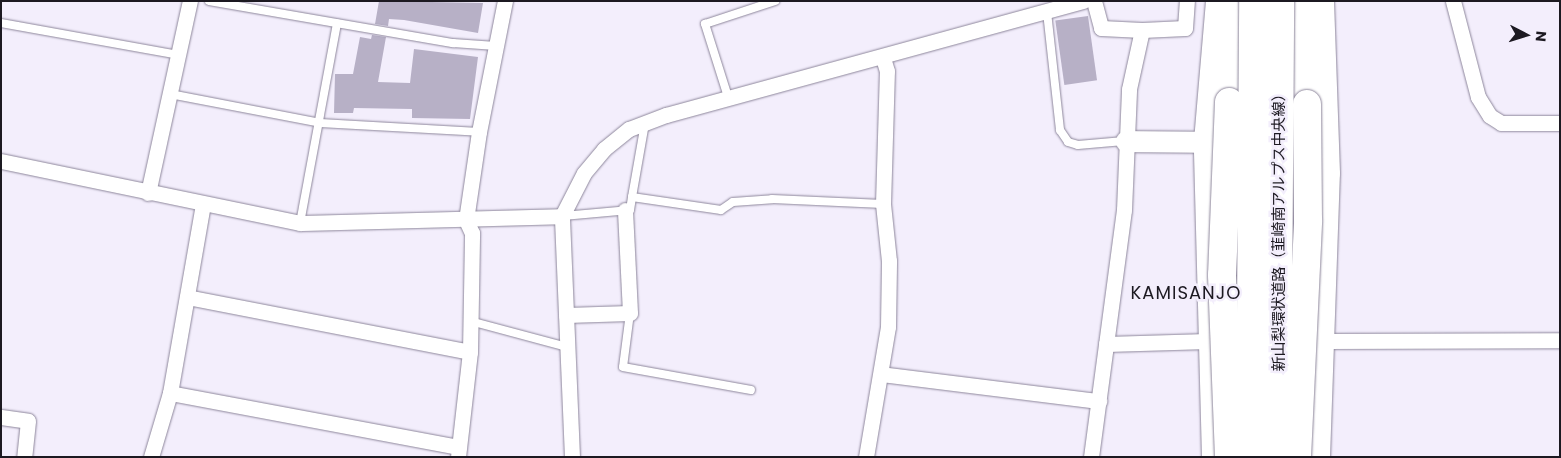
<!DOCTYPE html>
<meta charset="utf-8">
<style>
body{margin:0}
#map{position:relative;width:1561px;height:458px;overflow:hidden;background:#f3eefc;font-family:Poppins,"Noto Sans JP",sans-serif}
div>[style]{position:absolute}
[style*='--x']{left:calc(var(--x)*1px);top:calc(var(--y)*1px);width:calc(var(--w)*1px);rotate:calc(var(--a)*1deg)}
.building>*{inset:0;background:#b7b0c6;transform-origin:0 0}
.roads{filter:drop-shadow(0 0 1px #8d869b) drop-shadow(0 0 1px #8d869b)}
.lane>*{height:8px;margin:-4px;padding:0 4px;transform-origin:4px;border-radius:4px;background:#fff}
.street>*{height:15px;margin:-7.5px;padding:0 7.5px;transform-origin:7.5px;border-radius:7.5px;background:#fff}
.secondary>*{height:21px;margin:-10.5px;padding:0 10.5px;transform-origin:10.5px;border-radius:10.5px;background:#fff}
.highway>*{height:28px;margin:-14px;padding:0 14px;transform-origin:14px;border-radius:14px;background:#fff}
.bridges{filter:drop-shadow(0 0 1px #8d869b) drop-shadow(0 0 1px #8d869b)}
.highway-bridge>*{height:28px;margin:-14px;padding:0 14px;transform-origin:14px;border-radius:14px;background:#fff}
span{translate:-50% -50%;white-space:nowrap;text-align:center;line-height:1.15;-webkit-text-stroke:5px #f3eefc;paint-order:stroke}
.street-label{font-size:15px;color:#1c1921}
.quarter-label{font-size:18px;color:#1c1921;letter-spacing:1px}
.frame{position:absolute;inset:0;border:2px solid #1c1921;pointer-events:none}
.north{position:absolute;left:1501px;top:10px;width:50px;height:50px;-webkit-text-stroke:4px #f3eefc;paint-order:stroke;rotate:95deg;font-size:14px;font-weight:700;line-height:20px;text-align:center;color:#1c1921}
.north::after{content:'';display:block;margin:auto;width:18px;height:22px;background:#1c1921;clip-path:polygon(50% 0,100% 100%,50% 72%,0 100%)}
</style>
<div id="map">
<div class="building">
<div style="clip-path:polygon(379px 1px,483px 3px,478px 33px,404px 20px,389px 19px,388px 26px,375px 24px)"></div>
<div style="left:1088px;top:16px;width:65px;height:33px;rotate:82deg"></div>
<div style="clip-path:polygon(372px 35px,386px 37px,378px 82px,410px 83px,414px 49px,478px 57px,470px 119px,412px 118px,412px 109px,354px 108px,353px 113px,334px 113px,335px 74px,353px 74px,360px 37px,371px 39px)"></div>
</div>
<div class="roads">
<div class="lane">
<div style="--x:209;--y:1;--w:248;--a:9.8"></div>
<div style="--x:453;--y:43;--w:43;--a:4"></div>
<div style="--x:1047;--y:12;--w:119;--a:83.7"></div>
<div style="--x:1060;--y:130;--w:14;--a:56"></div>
<div style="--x:1068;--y:142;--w:10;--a:17"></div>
<div style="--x:1078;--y:145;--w:46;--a:-5"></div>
<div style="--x:1;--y:23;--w:180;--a:10.2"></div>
<div style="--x:170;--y:94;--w:153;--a:10.9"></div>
<div style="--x:320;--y:123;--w:159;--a:3.2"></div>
<div style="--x:729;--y:100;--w:80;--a:-107.5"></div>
<div style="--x:705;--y:24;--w:74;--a:-18.2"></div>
<div style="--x:632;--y:197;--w:75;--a:-80"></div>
<div style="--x:563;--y:216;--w:67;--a:-5.1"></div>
<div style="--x:630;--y:210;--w:13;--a:-81"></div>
<div style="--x:632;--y:197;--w:90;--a:8.3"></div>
<div style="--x:721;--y:210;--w:14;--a:-34"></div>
<div style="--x:733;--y:202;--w:39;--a:-4"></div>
<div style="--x:772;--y:199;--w:111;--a:2.6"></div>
<div style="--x:300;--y:223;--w:203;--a:-79.5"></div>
<div style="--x:630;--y:313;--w:54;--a:97.4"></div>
<div style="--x:623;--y:367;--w:130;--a:10.2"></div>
<div style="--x:470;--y:321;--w:100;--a:15"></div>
</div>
<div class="street">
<div style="--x:1094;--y:1;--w:28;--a:75"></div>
<div style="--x:1101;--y:28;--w:41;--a:2.8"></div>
<div style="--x:1142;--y:30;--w:43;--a:-2.7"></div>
<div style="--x:1185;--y:28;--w:27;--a:-86"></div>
<div style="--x:1453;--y:1;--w:99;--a:75.4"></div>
<div style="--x:1478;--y:97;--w:22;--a:58"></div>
<div style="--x:1490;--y:116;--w:13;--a:32"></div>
<div style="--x:1501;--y:123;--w:59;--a:0"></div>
<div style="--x:1;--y:161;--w:305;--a:11.7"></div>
<div style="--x:300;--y:223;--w:262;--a:-1.5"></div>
<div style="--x:148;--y:193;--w:197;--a:-77.7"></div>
<div style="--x:187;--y:297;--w:288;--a:11"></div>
<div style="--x:566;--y:315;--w:64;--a:-1.8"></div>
<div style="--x:630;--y:313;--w:103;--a:-92.8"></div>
<div style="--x:1324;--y:341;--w:236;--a:-0.2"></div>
<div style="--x:1106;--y:344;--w:102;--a:-1.7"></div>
<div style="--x:881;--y:374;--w:220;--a:7.1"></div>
<div style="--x:170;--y:393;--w:294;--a:10.6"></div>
<div style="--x:1;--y:417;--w:27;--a:8"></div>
<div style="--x:28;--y:421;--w:36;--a:96"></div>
<div style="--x:151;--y:457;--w:67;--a:-73.5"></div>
<div style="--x:170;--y:393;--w:192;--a:-80.1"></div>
<div style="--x:458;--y:457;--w:106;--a:-83.5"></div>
<div style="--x:470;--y:352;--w:119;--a:-89"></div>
<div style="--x:472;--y:233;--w:14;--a:-115"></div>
<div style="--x:466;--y:220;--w:89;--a:-81.6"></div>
<div style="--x:479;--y:132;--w:134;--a:-78.8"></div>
<div style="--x:572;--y:457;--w:241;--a:-92.4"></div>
<div style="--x:562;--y:216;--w:48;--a:-62.9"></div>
<div style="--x:584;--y:173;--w:31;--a:-50"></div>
<div style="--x:604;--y:149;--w:32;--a:-39"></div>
<div style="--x:629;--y:129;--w:40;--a:-21"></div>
<div style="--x:666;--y:115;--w:433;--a:-15.3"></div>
<div style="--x:866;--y:457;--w:132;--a:-80.4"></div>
<div style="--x:888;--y:327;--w:66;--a:-89.1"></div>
<div style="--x:889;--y:261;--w:57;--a:-96"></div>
<div style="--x:883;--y:204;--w:133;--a:-88.3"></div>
<div style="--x:887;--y:71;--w:14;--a:-107"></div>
<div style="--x:1091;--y:457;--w:249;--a:-82.4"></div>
<div style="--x:1124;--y:210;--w:121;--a:-87.6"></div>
<div style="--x:1129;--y:89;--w:60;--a:-77.6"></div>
</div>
<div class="secondary">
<div style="--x:1126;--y:141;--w:92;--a:0.6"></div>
<div style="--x:1212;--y:457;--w:316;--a:-91.5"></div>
<div style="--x:1204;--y:141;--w:141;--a:-85.1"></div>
<div style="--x:1319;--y:457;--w:284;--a:-88"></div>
<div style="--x:1329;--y:173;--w:172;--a:-92"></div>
</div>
<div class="highway">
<div style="--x:1300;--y:1;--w:103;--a:86.1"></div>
<div style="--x:1229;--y:102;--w:101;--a:-85.5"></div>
</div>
</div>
<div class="bridges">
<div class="highway-bridge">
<div style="--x:1229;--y:102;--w:173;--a:92.3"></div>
<div style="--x:1222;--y:275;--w:182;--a:87.8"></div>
<div style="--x:1250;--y:457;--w:456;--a:-89.6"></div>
<div style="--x:1277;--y:457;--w:456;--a:-89.6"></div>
<div style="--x:1297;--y:457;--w:237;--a:-87.3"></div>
<div style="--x:1308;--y:220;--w:116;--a:-90.5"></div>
</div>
</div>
<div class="street-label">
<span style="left:1279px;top:229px;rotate:-90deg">新山梨環状道路（韮崎南アルプス中央線）</span>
</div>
<div class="quarter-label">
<span style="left:1186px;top:293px">KAMISANJO</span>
</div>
<div class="frame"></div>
<div class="north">N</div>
</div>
